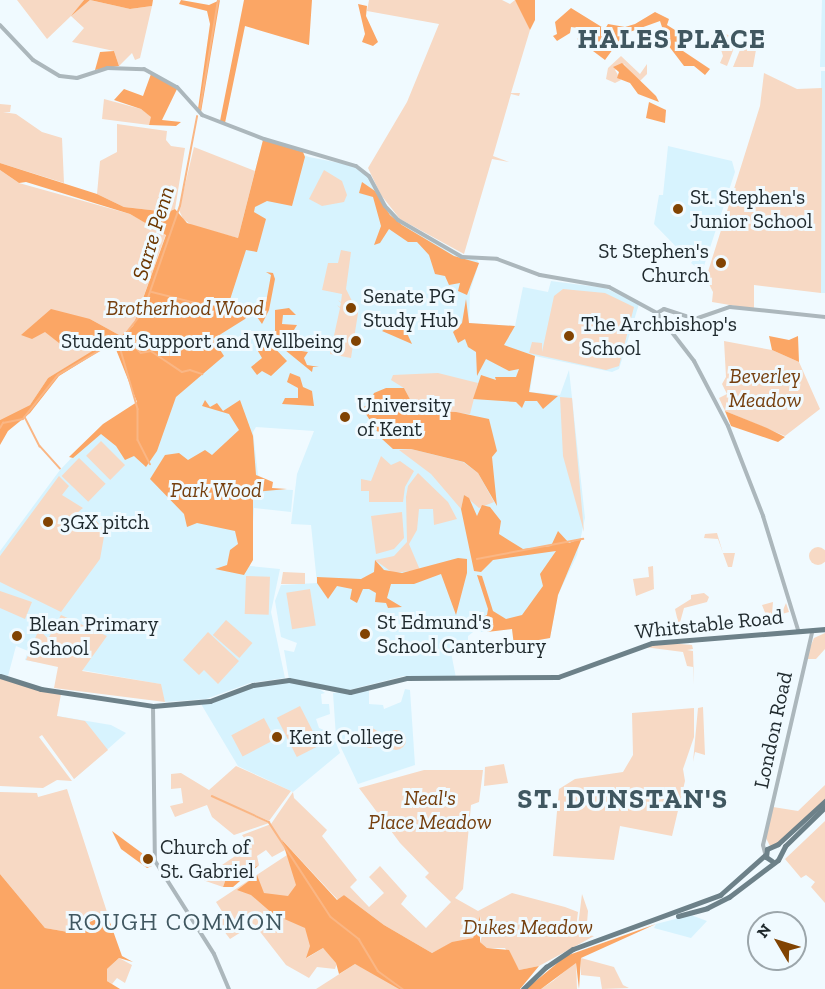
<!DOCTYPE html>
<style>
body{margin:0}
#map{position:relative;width:825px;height:989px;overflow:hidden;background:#f0faff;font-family:"Zilla Slab",serif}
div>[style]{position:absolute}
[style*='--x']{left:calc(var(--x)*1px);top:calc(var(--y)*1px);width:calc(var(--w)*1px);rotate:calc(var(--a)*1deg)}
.built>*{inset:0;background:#d7f3fe;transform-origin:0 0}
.green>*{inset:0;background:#f7d9c4;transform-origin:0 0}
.round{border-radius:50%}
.forest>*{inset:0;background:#fba665}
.stream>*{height:1.5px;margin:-0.75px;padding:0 0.75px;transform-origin:0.75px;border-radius:0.75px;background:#fab684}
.minor>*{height:4px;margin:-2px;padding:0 2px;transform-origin:2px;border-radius:2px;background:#acb7bc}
.major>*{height:5px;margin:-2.5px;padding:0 2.5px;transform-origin:2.5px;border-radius:2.5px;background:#6d8189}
.dots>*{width:16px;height:16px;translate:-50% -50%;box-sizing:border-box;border:3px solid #f0faff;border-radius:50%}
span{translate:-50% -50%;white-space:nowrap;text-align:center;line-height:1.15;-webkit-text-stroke:6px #f0faff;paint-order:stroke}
.poi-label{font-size:21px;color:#1f292d}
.left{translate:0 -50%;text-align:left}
.right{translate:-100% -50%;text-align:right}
.park-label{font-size:21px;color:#753f0e;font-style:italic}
.street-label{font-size:21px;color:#1f292d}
.water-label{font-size:22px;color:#6c3701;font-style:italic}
.quarter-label{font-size:24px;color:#405760;letter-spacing:1.5px}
.district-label{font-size:27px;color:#405760;font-weight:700;letter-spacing:1.5px}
.north{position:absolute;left:747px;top:911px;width:60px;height:60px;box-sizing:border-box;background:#f0faff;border:2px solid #9ca6ab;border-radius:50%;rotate:308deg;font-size:16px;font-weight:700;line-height:24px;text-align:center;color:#1f292d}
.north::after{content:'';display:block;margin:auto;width:21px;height:27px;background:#814302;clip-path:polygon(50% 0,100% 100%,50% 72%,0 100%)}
</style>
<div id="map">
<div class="built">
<div style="clip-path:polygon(822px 0,825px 0,825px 67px,820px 67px)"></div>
<div style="left:821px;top:71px;width:4px;height:222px"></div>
<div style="clip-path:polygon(263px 140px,309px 157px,355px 166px,365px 173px,397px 221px,454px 255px,477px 260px,479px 263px,470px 291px,469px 323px,515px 326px,523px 287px,548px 292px,551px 281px,605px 288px,639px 304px,619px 369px,612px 372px,535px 356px,530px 392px,560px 395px,569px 370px,585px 518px,577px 555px,558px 595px,550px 638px,533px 641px,533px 652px,515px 654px,512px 629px,481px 632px,477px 629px,468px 636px,468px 647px,451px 652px,456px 678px,404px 676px,349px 690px,289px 679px,284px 650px,294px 652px,297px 643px,281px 637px,275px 601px,281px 585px,317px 583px,311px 525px,291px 524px,297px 474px,314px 431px,256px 427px,253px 432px,258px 475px,273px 489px,293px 490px,291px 512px,254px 508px,250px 566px,280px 569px,271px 612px,285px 678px,250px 683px,206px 699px,165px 702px,160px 684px,25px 660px,28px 651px,16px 646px,8px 676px,0 674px,0 551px,60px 470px,103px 425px,137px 404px,238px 238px)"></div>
<div style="clip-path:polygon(668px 146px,732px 161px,735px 172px,702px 272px,691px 263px,694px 259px,688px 259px,654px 224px,659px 195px,663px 195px)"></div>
<div style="clip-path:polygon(289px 682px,316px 687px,325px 693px,321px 694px,322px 704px,329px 704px,330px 714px,316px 719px,319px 728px,332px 733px,340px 753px,293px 792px,238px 766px,201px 704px,261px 685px)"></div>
<div style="clip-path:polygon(405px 689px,410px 690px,415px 765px,358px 784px,336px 737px,333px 693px,369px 690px,369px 704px,383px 705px,384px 709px,401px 702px)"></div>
<div style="clip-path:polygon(57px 716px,111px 725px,126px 733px,74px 779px)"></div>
<div style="clip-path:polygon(691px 915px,707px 921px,691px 938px,654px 928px,656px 924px)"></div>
</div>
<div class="green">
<div style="clip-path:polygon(17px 0,84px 0,74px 13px,90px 0,130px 9px,152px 6px,140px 58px,135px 60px,132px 53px,119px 66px,114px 51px,72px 42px,84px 28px,71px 16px,47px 39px)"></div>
<div style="clip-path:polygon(369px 0,502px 0,510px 4px,515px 0,526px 16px,530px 30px,511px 93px,520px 93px,519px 96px,511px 94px,493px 156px,509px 162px,492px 159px,464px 254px,400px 219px,381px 195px,368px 168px,407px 102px,439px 24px,367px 11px)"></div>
<div style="clip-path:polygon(722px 32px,730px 36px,727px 45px,734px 48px,727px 66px,720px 63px,723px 56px,717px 37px)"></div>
<div style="clip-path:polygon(740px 43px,757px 44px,753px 67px,733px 67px,740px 50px,744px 51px)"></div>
<div style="clip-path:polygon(621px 56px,640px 74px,647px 64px,647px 74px,639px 82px,624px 64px,615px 70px,621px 80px,615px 83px,606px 79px,608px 68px)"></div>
<div style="clip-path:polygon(764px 73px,797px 89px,822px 88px,821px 293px,754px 285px,754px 309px,712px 302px,713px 292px,706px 278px,760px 106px)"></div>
<div style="clip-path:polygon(104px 99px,141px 109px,152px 117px,149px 125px,102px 119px)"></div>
<div style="clip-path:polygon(0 104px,11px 105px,10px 112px,3px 112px,16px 114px,42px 132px,62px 138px,64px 183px,0 163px)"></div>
<div style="clip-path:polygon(117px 124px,167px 131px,166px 140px,171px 146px,185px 148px,175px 209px,168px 212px,124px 207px,97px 194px,100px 161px,117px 152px)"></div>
<div style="clip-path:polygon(194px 147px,255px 171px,238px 238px,193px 226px,183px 219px,179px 210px)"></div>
<div style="clip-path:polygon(0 170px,19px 183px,130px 214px,166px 234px,133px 326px,121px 336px,90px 319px,45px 331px,64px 347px,101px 333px,107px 343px,48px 378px,30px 405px,0 420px)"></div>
<div style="clip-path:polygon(324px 170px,342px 181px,347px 195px,344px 202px,322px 206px,309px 199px)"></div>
<div style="clip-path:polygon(341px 250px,351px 252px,346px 289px,358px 313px,351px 358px,330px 354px,340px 308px,337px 305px,340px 307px,341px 303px,338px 300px,341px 302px,342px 294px,322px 290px,328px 263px,338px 263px)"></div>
<div style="clip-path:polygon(563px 289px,605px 293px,634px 307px,619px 366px,606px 370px,529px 353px,532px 342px,542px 343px,542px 352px,554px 296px)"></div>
<div style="clip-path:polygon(724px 341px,772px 350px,799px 362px,820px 409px,785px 436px,725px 411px,719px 398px,727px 394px,722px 384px,726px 377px)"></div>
<div style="clip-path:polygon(438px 373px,478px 383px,470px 414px,424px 411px,413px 405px,404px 388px,391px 380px,393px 375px)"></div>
<div style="clip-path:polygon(560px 397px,572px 398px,584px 532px,563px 456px)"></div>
<div style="left:101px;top:441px;width:34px;height:21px;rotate:45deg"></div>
<div style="clip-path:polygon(411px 449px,463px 462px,478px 473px,494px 502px,479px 508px,464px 495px,461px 509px,431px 474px,399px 450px)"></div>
<div style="clip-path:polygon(381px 456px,391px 465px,400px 461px,414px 471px,405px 487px,403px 502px,369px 502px,369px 491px,361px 491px,361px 479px,371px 481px)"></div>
<div style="left:79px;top:458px;width:37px;height:25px;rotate:44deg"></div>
<div style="clip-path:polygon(418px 473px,448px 502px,457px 519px,434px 525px,433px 509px,419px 509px,417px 530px,409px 544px,420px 570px,393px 573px,375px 560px,394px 556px,407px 542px,406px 497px,408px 486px)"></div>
<div style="clip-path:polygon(59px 476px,69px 486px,62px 495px,83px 508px,77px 513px,93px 517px,105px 531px,100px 559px,61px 612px,0 582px,0 556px)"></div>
<div style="clip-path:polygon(402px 512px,404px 538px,394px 549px,376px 554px,371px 516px)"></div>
<div style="clip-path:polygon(717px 533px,723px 553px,735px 553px,732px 567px,728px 567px,718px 539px,704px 538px,705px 534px)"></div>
<div class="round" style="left:809px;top:547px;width:18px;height:18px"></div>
<div style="clip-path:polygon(653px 566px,654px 589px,636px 596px,633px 579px,649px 577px,648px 567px)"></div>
<div style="clip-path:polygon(283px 572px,305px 573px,305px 584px,281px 584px)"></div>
<div style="left:246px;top:576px;width:24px;height:38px;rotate:2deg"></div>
<div style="left:310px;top:589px;width:37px;height:24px;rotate:81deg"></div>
<div style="clip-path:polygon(0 591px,32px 602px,25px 619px,0 608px)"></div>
<div style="clip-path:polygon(704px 593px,709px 597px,707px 602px,684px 608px,679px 626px,675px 609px,691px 599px,691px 595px)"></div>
<div style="clip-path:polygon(773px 602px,772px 614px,783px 610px,786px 603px,789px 612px,782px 614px,785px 622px,770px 625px,762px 605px)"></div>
<div style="clip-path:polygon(61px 615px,107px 636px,82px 671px,161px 684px,165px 702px,54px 688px,58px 667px,26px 660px,39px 629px,48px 639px)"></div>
<div style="left:226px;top:620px;width:35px;height:20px;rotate:41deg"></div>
<div style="clip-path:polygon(208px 632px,239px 661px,218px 684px,204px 670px,199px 675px,183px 660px)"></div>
<div style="clip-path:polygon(825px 633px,825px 649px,816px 659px,805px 659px,814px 638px)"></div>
<div style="clip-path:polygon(668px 643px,692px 645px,693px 649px,687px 650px,693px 651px,694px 685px,693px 667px,687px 666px,683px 652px,644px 647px)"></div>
<div style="clip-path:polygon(0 678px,61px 694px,57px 716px,85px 721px,108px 750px,74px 779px,42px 735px,39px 737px,72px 781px,57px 780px,43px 788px,0 786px)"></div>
<div style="left:300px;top:706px;width:44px;height:26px;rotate:63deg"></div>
<div style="clip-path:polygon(703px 707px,705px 755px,695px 752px,693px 762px,698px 708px)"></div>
<div style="clip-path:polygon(694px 708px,694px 737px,683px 769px,685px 781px,672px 836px,620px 826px,614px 860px,553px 856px,559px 789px,575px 779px,623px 772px,633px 755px,632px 713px)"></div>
<div style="left:264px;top:718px;width:24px;height:37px;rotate:62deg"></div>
<div class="round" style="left:360px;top:728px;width:20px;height:20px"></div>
<div class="round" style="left:386px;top:730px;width:20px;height:20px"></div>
<div style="clip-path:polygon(504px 764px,508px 783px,484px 786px,485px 767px)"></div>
<div style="clip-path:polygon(236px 766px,291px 791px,269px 821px,213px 797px,269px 823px,234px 835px,212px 817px,207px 805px,175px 817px,170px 806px,183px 803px,181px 788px,171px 789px,171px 774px,181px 773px,209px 790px)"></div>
<div style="clip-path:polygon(424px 770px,483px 770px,479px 802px,471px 805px,463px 889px,455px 898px,478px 911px,512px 893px,565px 907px,578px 912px,576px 928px,581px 936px,585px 935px,578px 926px,582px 894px,588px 911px,586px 935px,594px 936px,539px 966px,519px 970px,505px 948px,487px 948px,480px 942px,483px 933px,480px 916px,473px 938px,452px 943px,432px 953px,384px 925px,344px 895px,338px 900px,283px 841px,285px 850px,272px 857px,266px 850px,257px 856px,259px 865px,238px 876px,222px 865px,250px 846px,242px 835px,271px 824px,293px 792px,294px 798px,327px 830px,322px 836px,357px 880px,350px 887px,369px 907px,384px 893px,369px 877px,380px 866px,407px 896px,401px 904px,426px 928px,451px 902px,425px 877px,429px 873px,400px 843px,359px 788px)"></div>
<div style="clip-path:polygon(825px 785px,825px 801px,778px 844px,770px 846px,766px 838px,773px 807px,798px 811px)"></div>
<div style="clip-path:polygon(67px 789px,107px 912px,68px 932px,45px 928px,0 874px,0 792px,37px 793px,38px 797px)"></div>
<div style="clip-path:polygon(825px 821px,825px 903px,811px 887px,815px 882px,806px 875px,801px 878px,785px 859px)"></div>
<div style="clip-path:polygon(287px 855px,300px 887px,329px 919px,307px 958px,323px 948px,337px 963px,335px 969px,317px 967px,309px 978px,286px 965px,254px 924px,230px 939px,217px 922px,225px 916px,216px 902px)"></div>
<div style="clip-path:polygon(205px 867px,228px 873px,223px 887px,188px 875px)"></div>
<div style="clip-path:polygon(119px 958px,132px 965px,125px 983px,117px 978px,112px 984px,107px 981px,107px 969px)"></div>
<div style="clip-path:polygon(581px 958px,614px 967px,623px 985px,629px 988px,602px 989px,600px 977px,581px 975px)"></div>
<div style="clip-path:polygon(576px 962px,577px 989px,541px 989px,553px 981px)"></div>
<div style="clip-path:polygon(355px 964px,385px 978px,399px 989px,316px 989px)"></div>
</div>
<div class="forest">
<div style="clip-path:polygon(84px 0,153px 0,152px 6px,130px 9px,90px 0,71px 16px)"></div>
<div style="clip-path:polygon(181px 0,209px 5px,220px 0,201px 112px,198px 109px,210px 24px,207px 11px,179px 4px)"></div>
<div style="clip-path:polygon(244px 0,312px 0,309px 45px,245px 26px,225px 123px,220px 121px)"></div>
<div style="clip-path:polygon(515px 0,535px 0,535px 20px,530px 30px)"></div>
<div style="clip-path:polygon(358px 4px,367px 6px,366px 16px,378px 42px,373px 46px,362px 42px,365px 34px)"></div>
<div style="clip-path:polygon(571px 8px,605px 29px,608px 24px,625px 27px,635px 24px,655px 12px,669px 19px,667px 25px,683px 35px,680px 49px,710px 69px,705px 75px,694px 66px,684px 66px,668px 45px,660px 21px,624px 34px,605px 60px,577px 39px,581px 35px,579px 28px,571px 27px,570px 33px,557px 41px,553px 36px,557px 34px,555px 22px)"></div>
<div style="clip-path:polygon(114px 51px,119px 66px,95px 70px,100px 52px)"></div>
<div style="clip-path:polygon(622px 63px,656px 96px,659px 102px,638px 94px,630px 83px,617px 78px,619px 72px,613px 67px)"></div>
<div style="clip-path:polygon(151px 74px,177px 89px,162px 120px,181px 122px,176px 126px,149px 125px,151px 117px,141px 109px,114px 100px,124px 89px,143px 96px)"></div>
<div style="clip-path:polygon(649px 102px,666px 110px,665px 123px,646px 118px)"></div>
<div style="clip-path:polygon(263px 140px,303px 152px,305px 157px,292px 206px,267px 201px,255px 207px,254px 212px,266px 219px,257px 252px,246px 250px,227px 309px,234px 312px,265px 308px,271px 275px,266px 272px,273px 273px,275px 279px,269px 310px,262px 324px,252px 310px,245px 319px,213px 339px,224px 356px,176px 397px,157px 451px,146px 467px,134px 456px,125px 460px,116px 446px,101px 434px,73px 458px,69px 457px,103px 424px,137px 402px,115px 347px,109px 345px,59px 376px,30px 413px,8px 431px,0 445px,0 420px,30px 405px,48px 378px,107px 342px,101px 334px,64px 347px,45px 332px,32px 339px,21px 335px,51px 309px,90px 319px,121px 336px,133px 326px,166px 235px,130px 214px,26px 182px,19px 183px,0 170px,0 163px,97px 194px,124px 207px,168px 212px,175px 209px,187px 223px,238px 238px)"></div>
<div style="clip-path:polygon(362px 182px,375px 191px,390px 215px,402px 225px,454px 256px,479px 263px,467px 295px,458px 291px,460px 283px,449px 285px,445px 276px,435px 274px,429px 255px,417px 242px,408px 242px,389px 229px,380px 243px,374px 245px,381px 226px,373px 197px,359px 193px)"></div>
<div style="clip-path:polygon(466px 299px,469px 323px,515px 326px,504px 345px,535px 356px,529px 392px,558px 396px,543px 409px,537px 401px,525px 401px,522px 408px,516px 402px,473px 399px,481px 375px,496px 380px,495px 377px,516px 377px,519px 369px,509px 371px,486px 359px,477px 376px,476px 352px,468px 347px,465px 339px,458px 343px,453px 332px,462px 323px)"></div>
<div style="clip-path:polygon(289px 308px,296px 315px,283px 315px,282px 324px,297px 325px,289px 338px,289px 349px,308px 352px,304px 358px,307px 365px,319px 367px,313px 367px,312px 372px,285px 350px,275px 332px,275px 310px)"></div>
<div style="clip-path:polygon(388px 327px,405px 329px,412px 344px,382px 331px)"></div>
<div style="clip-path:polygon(769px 336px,789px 340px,798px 336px,799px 362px,772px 350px)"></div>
<div style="clip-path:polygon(265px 338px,287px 361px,271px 376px,262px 371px,257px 375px,251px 367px,262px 358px,255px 346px)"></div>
<div style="clip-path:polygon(290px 373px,300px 377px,303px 387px,312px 391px,314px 406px,282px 404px,285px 398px,298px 398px,298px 388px,287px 382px)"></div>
<div style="clip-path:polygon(386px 388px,404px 388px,413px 405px,424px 411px,456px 412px,489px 419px,497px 451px,492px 457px,497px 506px,478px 473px,464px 462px,411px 449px,393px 449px,382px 439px,362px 408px,369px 404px,374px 393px)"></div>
<div style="clip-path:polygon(205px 400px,210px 407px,217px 403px,223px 411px,240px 400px,253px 436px,256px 475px,273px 482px,272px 488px,287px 489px,253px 492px,253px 560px,244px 575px,215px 569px,227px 565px,230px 550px,238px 544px,235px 531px,197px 523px,187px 527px,184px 514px,150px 479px,165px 455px,179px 453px,188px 460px,205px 450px,212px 455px,239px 430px,229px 414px,202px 406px)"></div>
<div style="clip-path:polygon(725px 411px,767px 428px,785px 437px,778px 442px,731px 426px)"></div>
<div style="clip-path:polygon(464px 495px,469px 498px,477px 516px,482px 505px,490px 507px,501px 521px,499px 534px,523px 549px,551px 546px,558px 531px,569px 543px,582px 538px,558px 595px,550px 638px,533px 641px,533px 652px,515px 654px,512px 629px,487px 632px,481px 618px,487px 615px,488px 609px,477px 575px,482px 576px,493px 611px,506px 619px,522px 615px,543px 586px,540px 574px,556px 551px,493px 560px,481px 572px,474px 571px,461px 509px)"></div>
<div style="clip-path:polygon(458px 558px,467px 559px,467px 573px,456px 615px,441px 574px,414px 584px,391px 584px,387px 598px,402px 607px,388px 608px,386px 603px,375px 602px,376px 593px,369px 589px,363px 589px,357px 603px,350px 599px,352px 589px,337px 586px,328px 599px,317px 583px,317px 577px,361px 579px,374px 572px,375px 560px,384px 570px,402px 573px)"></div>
<div style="clip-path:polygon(112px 831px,150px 859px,152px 866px,147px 868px,121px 849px)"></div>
<div style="clip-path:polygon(282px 840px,337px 900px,344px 895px,384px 925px,432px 953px,452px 942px,473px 938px,480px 916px,480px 942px,487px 948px,509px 950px,519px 970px,539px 966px,520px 989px,399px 989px,355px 964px,339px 974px,336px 963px,323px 948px,306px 958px,310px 946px,305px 928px,273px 914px,251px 895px,237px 890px,257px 875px,264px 893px,288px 896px,296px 885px)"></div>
<div style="clip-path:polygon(259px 865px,233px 887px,223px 887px,228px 873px,238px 876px)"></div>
<div style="clip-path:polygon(0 874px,45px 928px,68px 932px,107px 914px,122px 956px,133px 962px,119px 958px,107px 969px,107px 981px,120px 989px,0 989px)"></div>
<div style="clip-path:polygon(656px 924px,581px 958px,579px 989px,576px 963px,541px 989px,526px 989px,566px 956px)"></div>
</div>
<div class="stream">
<div style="--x:200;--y:109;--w:110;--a:-80.6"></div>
<div style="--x:152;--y:292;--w:62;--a:14"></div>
<div style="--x:118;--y:340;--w:72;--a:73.8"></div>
<div style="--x:138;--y:409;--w:31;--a:90"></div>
<div style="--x:138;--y:440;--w:27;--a:63"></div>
<div style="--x:130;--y:341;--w:16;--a:47"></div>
<div style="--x:141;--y:353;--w:10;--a:-11"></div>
<div style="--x:151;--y:351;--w:37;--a:34"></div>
<div style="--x:182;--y:372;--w:8;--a:-14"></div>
<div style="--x:190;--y:370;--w:13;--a:18"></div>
<div style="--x:25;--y:417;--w:33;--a:63"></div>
<div style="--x:40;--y:446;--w:30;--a:48"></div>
<div style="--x:0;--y:428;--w:6;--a:-59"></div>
<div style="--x:3;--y:423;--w:20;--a:-11"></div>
<div style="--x:23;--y:419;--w:56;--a:-51.5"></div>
<div style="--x:58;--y:375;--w:77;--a:-30.6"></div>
<div style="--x:124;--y:336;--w:31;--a:-52"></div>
<div style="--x:143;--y:312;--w:112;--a:-70.8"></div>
<div style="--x:180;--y:206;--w:91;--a:-79.2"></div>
<div style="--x:477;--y:559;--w:108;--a:-10.7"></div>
<div style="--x:212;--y:796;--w:63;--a:24.5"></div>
<div style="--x:269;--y:822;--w:113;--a:56.9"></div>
<div style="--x:331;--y:917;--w:36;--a:38"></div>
<div style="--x:359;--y:939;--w:37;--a:59"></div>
<div style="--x:378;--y:971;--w:31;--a:36"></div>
</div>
<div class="minor">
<div style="--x:0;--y:25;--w:48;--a:46.7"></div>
<div style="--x:33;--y:60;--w:31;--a:31"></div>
<div style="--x:60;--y:76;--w:17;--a:7"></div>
<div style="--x:77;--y:78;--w:32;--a:-18"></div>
<div style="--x:107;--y:68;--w:37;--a:2"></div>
<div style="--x:144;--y:69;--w:38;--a:29"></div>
<div style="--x:177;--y:87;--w:38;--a:48"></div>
<div style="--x:202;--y:115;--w:66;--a:21.2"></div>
<div style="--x:264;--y:139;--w:96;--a:16.4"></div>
<div style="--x:356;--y:166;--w:16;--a:38"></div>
<div style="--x:369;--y:176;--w:34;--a:62"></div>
<div style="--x:385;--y:206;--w:19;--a:47"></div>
<div style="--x:398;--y:220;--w:74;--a:30"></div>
<div style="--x:462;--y:257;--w:35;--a:3"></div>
<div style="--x:497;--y:259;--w:46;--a:20.4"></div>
<div style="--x:540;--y:275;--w:70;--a:9.9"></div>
<div style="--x:609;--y:287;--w:55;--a:28.4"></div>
<div style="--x:657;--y:313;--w:61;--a:52.4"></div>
<div style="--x:694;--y:361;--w:73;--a:62.4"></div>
<div style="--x:728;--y:426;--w:97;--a:68.7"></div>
<div style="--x:763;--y:516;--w:119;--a:72.9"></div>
<div style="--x:657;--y:313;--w:8;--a:-30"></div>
<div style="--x:664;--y:309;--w:33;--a:18"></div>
<div style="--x:695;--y:319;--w:37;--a:-19"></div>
<div style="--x:730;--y:307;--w:96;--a:6"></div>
<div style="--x:153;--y:706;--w:155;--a:89.3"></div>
<div style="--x:155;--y:861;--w:110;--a:57.6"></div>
<div style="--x:214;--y:954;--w:38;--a:67"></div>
<div style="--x:765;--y:853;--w:8;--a:-104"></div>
<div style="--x:763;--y:845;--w:219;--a:-77"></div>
</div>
<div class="major">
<div style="--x:0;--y:676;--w:43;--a:17.6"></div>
<div style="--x:41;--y:689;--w:113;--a:8.6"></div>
<div style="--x:153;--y:706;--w:57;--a:-5"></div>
<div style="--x:210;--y:701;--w:46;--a:-20.4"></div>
<div style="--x:253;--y:685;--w:36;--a:-8"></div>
<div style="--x:289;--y:680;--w:62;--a:11.1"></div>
<div style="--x:350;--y:692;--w:59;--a:-13.8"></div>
<div style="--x:407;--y:678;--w:151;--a:-0.4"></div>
<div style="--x:558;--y:677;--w:100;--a:-19.9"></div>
<div style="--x:652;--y:643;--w:174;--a:-4.6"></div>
<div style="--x:772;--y:861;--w:7;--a:-146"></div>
<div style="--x:766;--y:857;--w:8;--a:-83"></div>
<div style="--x:767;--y:849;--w:12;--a:-24"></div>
<div style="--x:778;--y:844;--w:64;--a:-42.5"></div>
<div style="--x:678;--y:916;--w:30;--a:-15"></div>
<div style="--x:707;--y:908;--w:25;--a:-27"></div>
<div style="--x:729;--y:897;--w:61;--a:-37.1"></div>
<div style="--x:778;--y:860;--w:16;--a:-63"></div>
<div style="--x:785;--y:846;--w:56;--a:-44.3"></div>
<div style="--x:523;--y:989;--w:32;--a:-44"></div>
<div style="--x:546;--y:967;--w:32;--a:-34"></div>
<div style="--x:573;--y:949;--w:157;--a:-20.2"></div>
<div style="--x:720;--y:895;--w:60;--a:-41.6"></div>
</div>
<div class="dots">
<div style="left:678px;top:209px;background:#814302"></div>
<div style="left:721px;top:263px;background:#814302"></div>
<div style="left:351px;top:308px;background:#814302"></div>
<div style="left:569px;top:336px;background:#814302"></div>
<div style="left:356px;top:341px;background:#814302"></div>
<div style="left:345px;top:417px;background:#814302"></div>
<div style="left:48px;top:522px;background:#814302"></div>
<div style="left:365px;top:634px;background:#814302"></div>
<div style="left:17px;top:636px;background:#814302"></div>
<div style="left:277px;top:737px;background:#814302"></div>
<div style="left:148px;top:859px;background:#814302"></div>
</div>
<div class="poi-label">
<span class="left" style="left:690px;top:209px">St. Stephen's<br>Junior School</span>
<span class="right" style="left:709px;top:263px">St Stephen's<br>Church</span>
<span class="left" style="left:363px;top:308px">Senate PG<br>Study Hub</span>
<span class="left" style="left:581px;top:336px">The Archbishop's<br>School</span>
<span class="right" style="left:344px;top:341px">Student Support and Wellbeing</span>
<span class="left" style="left:357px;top:417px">University<br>of Kent</span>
<span class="left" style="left:60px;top:522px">3GX pitch</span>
<span class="left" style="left:377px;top:634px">St Edmund's<br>School Canterbury</span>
<span class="left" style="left:29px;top:636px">Blean Primary<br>School</span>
<span class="left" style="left:289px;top:737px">Kent College</span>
<span class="left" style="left:160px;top:859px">Church of<br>St. Gabriel</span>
</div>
<div class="park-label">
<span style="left:185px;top:308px">Brotherhood Wood</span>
<span style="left:765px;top:388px">Beverley<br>Meadow</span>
<span style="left:216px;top:490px">Park Wood</span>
<span style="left:430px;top:810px">Neal's<br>Place Meadow</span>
<span style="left:528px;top:927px">Dukes Meadow</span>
</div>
<div class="street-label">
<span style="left:709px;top:624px;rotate:-6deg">Whitstable Road</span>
<span style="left:773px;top:730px;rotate:-78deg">London Road</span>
</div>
<div class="water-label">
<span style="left:153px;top:233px;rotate:-73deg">Sarre Penn</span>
</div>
<div class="quarter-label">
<span style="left:176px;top:922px">ROUGH COMMON</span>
</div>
<div class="district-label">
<span style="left:672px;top:40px">HALES PLACE</span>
<span style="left:623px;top:800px">ST. DUNSTAN'S</span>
</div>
<div class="north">N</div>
</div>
